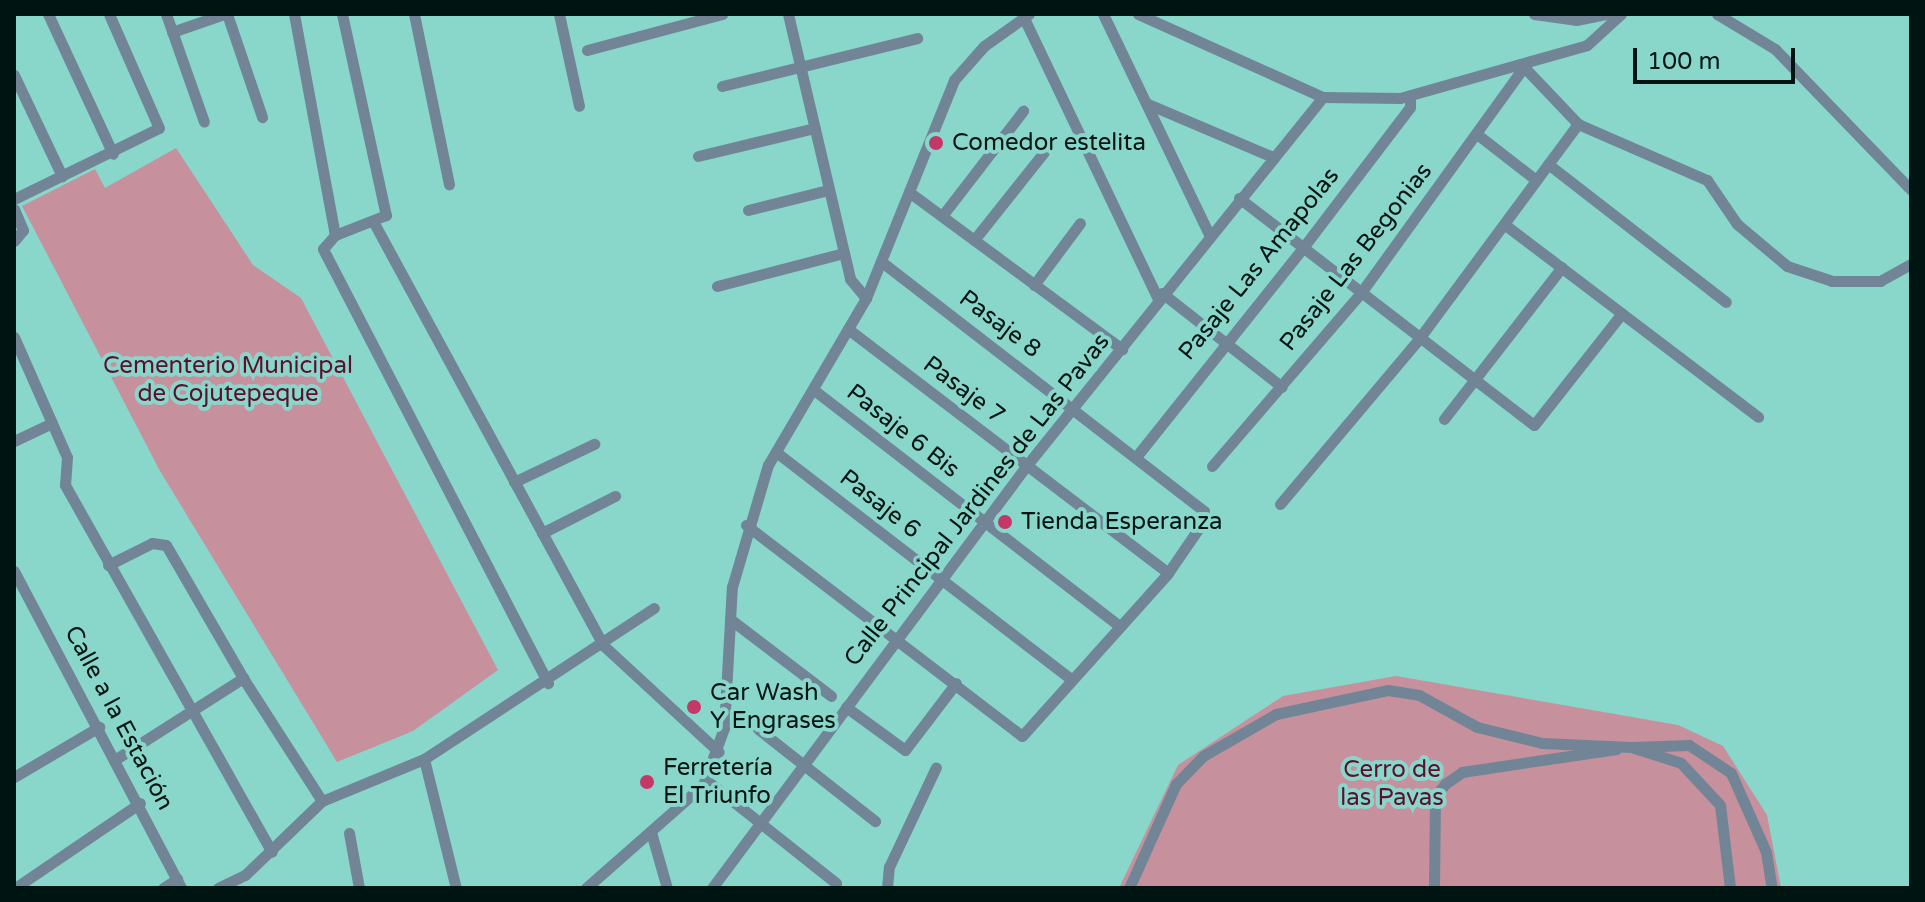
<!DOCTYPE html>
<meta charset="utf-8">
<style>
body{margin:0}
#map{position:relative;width:1925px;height:902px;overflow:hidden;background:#89d6cb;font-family:"Varela Round",sans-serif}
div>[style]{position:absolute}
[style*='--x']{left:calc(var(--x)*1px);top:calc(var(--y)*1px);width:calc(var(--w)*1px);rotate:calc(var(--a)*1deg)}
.green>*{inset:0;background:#c6919d}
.minor>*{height:11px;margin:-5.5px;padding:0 5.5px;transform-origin:5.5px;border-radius:5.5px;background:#718596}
.dots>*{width:22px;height:22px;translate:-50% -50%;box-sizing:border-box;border:4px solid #89d6cb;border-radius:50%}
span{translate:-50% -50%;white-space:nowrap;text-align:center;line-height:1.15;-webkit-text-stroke:8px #89d6cb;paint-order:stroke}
.poi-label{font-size:24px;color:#001411}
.left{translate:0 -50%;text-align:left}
.street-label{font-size:24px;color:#001411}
.park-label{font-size:24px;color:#5d102c}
.frame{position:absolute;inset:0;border:16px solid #001411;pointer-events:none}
.scale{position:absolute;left:1633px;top:48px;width:162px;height:36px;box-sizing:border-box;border:4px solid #001411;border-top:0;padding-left:10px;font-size:24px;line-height:28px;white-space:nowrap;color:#001411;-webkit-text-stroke:6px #89d6cb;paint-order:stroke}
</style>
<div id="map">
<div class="green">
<div style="clip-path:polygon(176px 148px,253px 265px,301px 298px,498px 670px,413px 731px,337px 762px,160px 471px,22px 206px,95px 169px,105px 188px)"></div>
<div style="clip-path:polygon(1396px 676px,1678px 725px,1723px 746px,1767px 815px,1781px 888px,1119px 888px,1178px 765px,1283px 696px)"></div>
</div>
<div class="minor">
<div style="--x:48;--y:14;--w:154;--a:65.1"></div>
<div style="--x:166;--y:14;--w:114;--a:70.6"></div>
<div style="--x:227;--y:14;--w:109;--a:71.2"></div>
<div style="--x:294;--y:14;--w:225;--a:79.5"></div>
<div style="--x:342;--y:14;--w:206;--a:77.7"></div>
<div style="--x:386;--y:215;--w:55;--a:158.6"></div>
<div style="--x:335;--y:235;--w:18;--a:131"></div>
<div style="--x:323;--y:249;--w:489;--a:62.6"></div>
<div style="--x:414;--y:14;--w:174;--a:78.4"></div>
<div style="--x:559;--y:14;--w:94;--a:77.7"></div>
<div style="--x:788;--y:14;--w:272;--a:76.8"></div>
<div style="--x:850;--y:279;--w:25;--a:50"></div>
<div style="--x:1103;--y:14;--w:244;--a:64.3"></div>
<div style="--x:1138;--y:14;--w:203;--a:24.2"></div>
<div style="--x:1323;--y:97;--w:77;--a:0.7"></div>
<div style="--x:1400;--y:98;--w:194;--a:-15.8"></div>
<div style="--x:1587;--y:45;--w:46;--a:-42.4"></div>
<div style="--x:1534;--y:14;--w:42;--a:8.1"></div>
<div style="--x:1576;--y:20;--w:33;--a:-11"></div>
<div style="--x:1717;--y:14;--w:68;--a:31.1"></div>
<div style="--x:1775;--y:49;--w:196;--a:46"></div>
<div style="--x:1023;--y:16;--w:314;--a:64.5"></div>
<div style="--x:172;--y:32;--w:55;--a:-19.1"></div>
<div style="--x:587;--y:50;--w:140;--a:-14.9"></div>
<div style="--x:14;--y:75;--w:112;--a:64.6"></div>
<div style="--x:722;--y:86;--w:201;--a:-13.8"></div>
<div style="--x:1148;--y:104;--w:136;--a:23"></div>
<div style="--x:1478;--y:135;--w:73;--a:37.8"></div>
<div style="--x:698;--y:156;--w:120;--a:-13.5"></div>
<div style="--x:1548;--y:164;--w:225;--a:37.8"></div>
<div style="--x:909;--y:192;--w:265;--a:36.4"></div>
<div style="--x:1239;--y:198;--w:372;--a:37.6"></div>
<div style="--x:1534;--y:425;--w:142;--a:-51.8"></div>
<div style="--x:14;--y:199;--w:161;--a:-26.1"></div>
<div style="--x:159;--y:128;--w:124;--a:-113.7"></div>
<div style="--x:14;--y:209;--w:23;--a:67"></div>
<div style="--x:23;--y:230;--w:14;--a:129"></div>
<div style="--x:748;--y:210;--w:82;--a:-14"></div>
<div style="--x:942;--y:216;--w:133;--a:-52.4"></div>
<div style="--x:374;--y:223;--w:481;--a:61.5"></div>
<div style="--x:604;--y:646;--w:156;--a:42.7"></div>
<div style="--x:1504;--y:224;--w:319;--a:37.2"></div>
<div style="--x:974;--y:240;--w:112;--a:-51.5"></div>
<div style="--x:1034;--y:285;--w:77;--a:-53.4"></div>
<div style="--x:717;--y:286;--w:131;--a:-14.6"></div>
<div style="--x:1162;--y:293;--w:152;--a:38.1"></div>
<div style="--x:848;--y:329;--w:402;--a:37.3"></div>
<div style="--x:14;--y:337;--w:131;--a:66.2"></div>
<div style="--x:67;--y:457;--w:28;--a:94"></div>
<div style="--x:65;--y:485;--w:421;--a:60.6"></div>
<div style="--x:814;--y:390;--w:383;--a:37.7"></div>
<div style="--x:1444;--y:419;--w:192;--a:-52.2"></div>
<div style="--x:14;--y:441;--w:42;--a:-25.3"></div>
<div style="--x:776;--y:452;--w:372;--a:37.6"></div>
<div style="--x:1136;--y:457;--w:266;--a:-51.4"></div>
<div style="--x:1302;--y:249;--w:178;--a:-52.7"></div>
<div style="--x:1410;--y:107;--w:11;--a:-90"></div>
<div style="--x:1212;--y:466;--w:227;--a:-49.3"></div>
<div style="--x:1360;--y:294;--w:280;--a:-54.2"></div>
<div style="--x:1524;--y:67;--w:79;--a:46.5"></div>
<div style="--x:1578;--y:124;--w:141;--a:23.5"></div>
<div style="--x:1707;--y:180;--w:53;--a:55.7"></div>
<div style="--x:1737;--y:224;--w:65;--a:40"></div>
<div style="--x:1787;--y:266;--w:47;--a:18.4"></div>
<div style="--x:1832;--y:281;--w:48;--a:0"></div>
<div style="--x:1880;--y:281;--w:35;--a:-29"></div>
<div style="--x:514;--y:482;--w:89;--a:-25.4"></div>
<div style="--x:1280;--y:504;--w:214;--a:-49.9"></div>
<div style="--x:1418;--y:340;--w:269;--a:-53.5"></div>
<div style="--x:746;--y:525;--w:347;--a:37.4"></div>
<div style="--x:1022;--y:736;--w:219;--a:-48.1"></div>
<div style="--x:1168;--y:573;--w:58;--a:-55.5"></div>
<div style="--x:1201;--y:525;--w:14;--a:-78"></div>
<div style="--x:1204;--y:511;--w:407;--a:-142.3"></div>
<div style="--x:542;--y:533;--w:82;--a:-26.9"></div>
<div style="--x:108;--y:565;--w:49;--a:-26.6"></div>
<div style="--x:152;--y:543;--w:14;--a:8"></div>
<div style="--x:166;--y:545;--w:154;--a:59.9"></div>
<div style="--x:14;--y:571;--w:358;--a:62.2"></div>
<div style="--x:730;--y:619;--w:127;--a:37.3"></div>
<div style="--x:846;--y:707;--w:73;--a:36.1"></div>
<div style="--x:905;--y:750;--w:84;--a:-52.7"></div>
<div style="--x:758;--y:729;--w:149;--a:38.2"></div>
<div style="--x:1633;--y:747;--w:56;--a:-2"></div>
<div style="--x:1689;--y:745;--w:50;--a:33.7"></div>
<div style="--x:1731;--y:773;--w:86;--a:66.1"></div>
<div style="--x:1766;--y:852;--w:36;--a:81"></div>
<div style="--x:116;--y:759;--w:151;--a:-32.5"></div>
<div style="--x:243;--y:678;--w:146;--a:57.3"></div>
<div style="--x:424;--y:759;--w:133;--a:76.1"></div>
<div style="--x:14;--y:777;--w:99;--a:-30.5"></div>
<div style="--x:706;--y:780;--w:166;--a:38.4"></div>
<div style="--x:651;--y:832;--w:58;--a:74.1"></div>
<div style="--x:349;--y:833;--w:56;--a:79.7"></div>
<div style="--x:15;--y:888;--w:151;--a:-34.2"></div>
<div style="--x:163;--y:888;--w:17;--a:-33"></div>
<div style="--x:218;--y:888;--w:30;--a:-26"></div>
<div style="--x:245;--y:875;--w:107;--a:-43.9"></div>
<div style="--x:322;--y:801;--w:110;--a:-22.4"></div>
<div style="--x:424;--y:759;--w:275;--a:-33.3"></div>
<div style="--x:586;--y:888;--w:156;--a:-41.4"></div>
<div style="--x:703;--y:785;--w:61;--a:-69.8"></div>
<div style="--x:724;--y:728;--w:141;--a:-86.8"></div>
<div style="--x:732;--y:587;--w:127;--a:-73.6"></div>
<div style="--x:768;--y:465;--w:194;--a:-59.6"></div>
<div style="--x:866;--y:298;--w:235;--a:-68"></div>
<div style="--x:954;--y:80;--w:45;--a:-48.6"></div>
<div style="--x:984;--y:46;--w:55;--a:-35.4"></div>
<div style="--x:712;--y:888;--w:527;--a:-53.33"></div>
<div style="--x:1027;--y:465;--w:472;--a:-51.2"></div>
<div style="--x:887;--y:888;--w:21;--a:-85"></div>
<div style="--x:889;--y:867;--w:110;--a:-64.8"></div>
<div style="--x:1129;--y:888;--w:114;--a:-65.7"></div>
<div style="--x:1176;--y:784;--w:39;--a:-46"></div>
<div style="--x:1203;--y:756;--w:84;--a:-29.9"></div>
<div style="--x:1276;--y:714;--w:115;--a:-12.1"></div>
<div style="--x:1388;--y:690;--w:31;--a:9"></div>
<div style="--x:1419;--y:695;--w:66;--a:28.9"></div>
<div style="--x:1477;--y:727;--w:67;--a:13.8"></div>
<div style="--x:1542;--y:743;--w:89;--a:2.6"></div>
<div style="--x:1631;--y:747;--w:52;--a:17.7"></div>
<div style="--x:1681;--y:763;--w:57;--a:47.1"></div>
<div style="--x:1720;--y:805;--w:84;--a:83.1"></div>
<div style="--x:1434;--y:888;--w:92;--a:-89.4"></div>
<div style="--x:1435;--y:796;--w:16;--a:-50"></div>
<div style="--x:1445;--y:784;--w:21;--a:-35"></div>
<div style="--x:1462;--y:772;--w:156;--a:-8.5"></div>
</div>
<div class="dots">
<div style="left:936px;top:143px;background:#c43767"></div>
<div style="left:1005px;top:522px;background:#c43767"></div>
<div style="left:694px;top:707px;background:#c43767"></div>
<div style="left:647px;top:782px;background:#c43767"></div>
</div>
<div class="poi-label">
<span class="left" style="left:952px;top:143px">Comedor estelita</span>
<span class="left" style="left:1021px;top:522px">Tienda Esperanza</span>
<span class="left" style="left:710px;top:707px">Car Wash<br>Y Engrases</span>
<span class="left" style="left:663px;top:782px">Ferretería<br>El Triunfo</span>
</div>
<div class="street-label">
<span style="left:1356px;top:257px;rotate:-52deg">Pasaje Las Begonias</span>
<span style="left:1259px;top:264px;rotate:-51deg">Pasaje Las Amapolas</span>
<span style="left:1000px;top:324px;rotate:37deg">Pasaje 8</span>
<span style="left:964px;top:390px;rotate:37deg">Pasaje 7</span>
<span style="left:903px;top:431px;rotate:38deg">Pasaje 6 Bis</span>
<span style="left:977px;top:500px;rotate:-52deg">Calle Principal Jardines de Las Pavas</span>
<span style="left:880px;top:504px;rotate:38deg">Pasaje 6</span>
<span style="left:119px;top:718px;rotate:62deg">Calle a la Estación</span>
</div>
<div class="park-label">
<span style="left:228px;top:380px">Cementerio Municipal<br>de Cojutepeque</span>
<span style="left:1392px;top:784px">Cerro de<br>las Pavas</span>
</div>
<div class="frame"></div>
<div class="scale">100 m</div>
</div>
